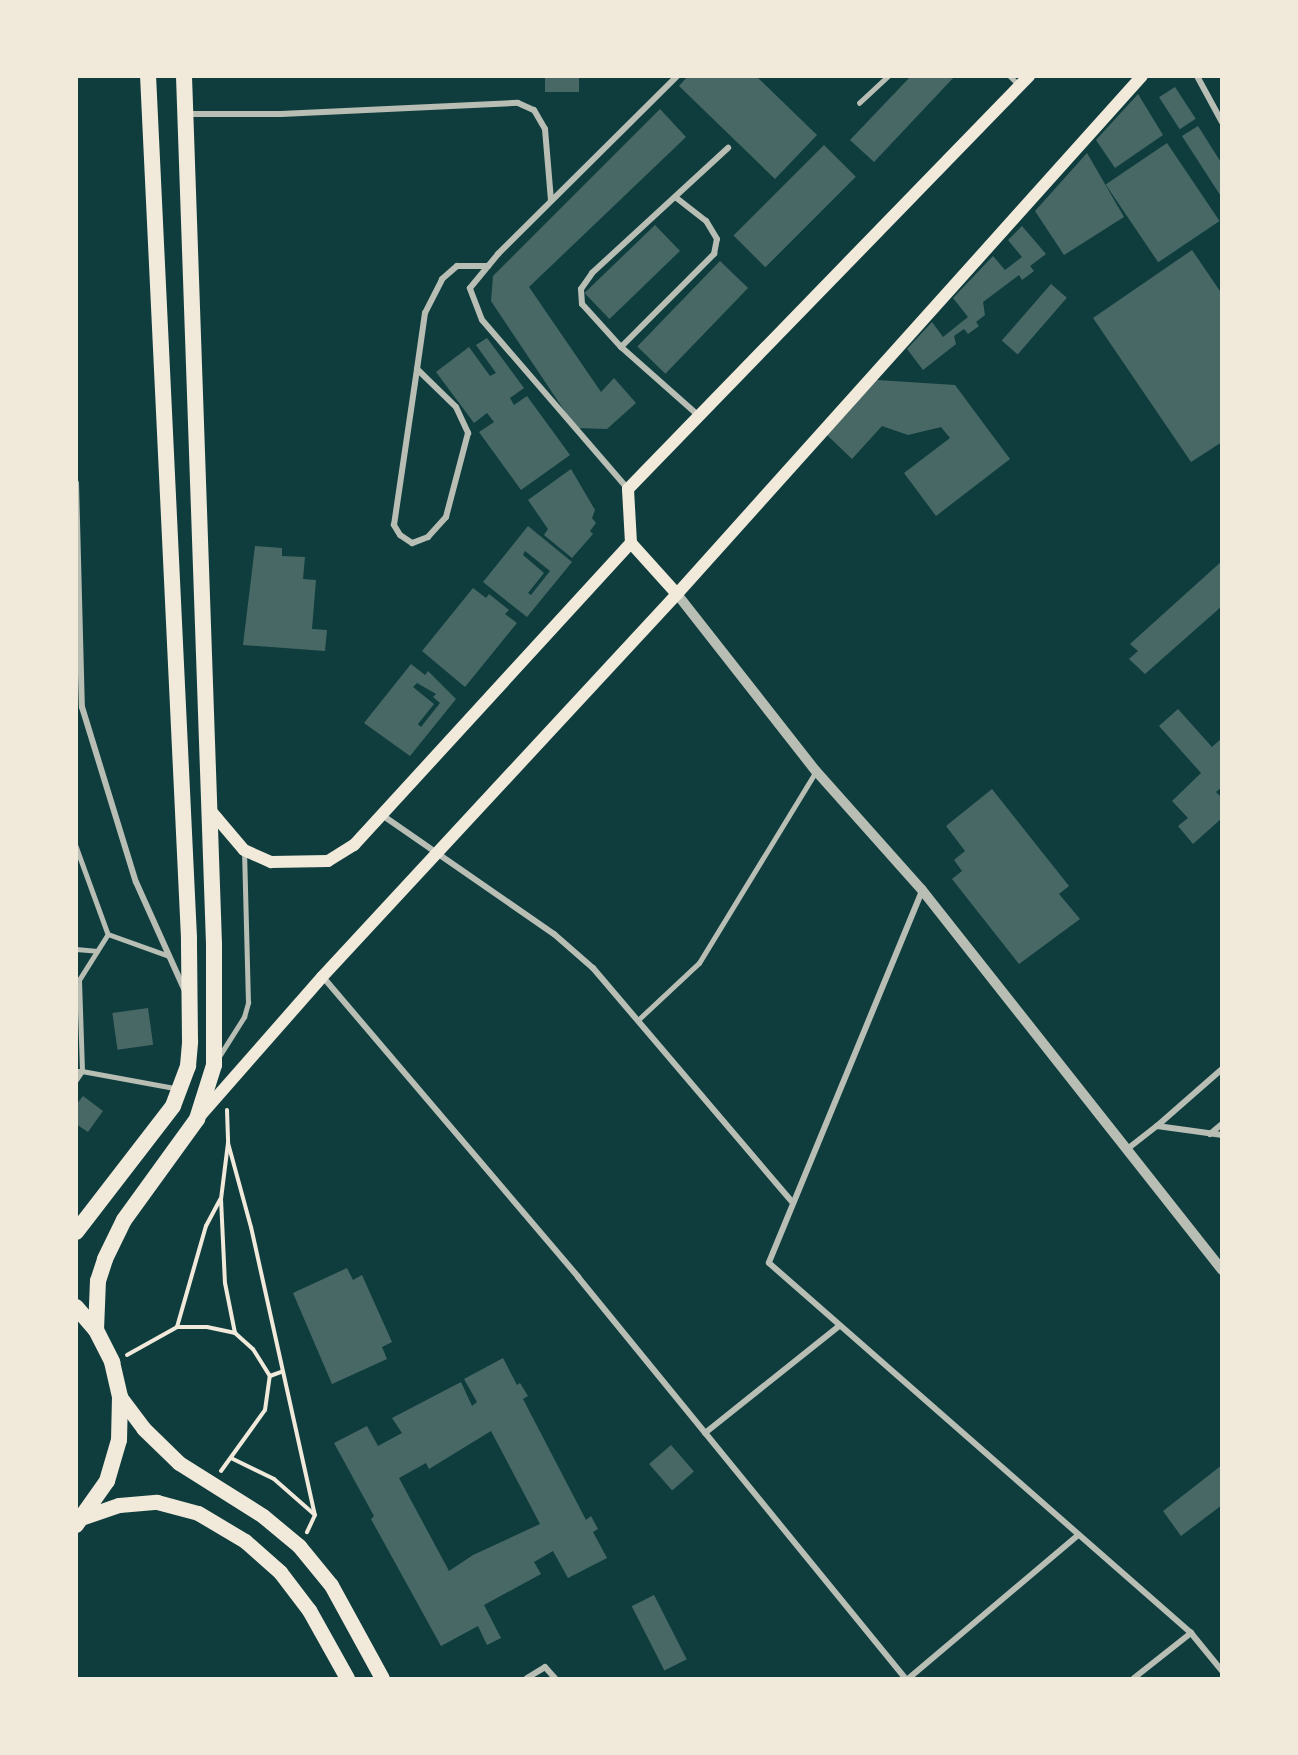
<!DOCTYPE html>
<style>
body{margin:0}
#map{position:relative;width:1298px;height:1755px;overflow:hidden;background:#0f3d3e;font-family:Cabin,sans-serif}
div>[style]{position:absolute}
[style*='--x']{left:calc(var(--x)*1px);top:calc(var(--y)*1px);width:calc(var(--w)*1px);rotate:calc(var(--a)*1deg)}
.building>*{inset:0;background:#486865;transform-origin:0 0}
.path>*{height:4px;margin:-2px;padding:0 2px;transform-origin:2px;border-radius:2px;background:#f1e9da}
.service>*{height:4.5px;margin:-2.25px;padding:0 2.25px;transform-origin:2.25px;border-radius:2.25px;background:#b8beb3}
.minor>*{height:6px;margin:-3px;padding:0 3px;transform-origin:3px;border-radius:3px;background:#b8beb3}
.tertiary>*{height:10px;margin:-5px;padding:0 5px;transform-origin:5px;border-radius:5px;background:#b8beb3}
.secondary>*{height:12px;margin:-6px;padding:0 6px;transform-origin:6px;border-radius:6px;background:#f1e9da}
.primary>*{height:15px;margin:-7.5px;padding:0 7.5px;transform-origin:7.5px;border-radius:7.5px;background:#f1e9da}
.trunk>*{height:16px;margin:-8px;padding:0 8px;transform-origin:8px;border-radius:8px;background:#f1e9da}
span{translate:-50% -50%;white-space:nowrap;text-align:center;line-height:1.15;-webkit-text-stroke:5px #f1e9da;paint-order:stroke}
.frame{position:absolute;inset:0;border:78px solid #f1e9da;pointer-events:none}
</style>
<div id="map">
<div class="building">
<div style="left:545px;top:76px;width:34px;height:16px"></div>
<div style="clip-path:polygon(688px 76px,756px 76px,817px 135px,775px 179px,679px 86px)"></div>
<div style="clip-path:polygon(911px 76px,955px 76px,874px 162px,850px 140px)"></div>
<div style="left:1175px;top:87px;width:38px;height:19px;rotate:57deg"></div>
<div style="clip-path:polygon(1138px 94px,1163px 135px,1115px 168px,1096px 140px)"></div>
<div style="clip-path:polygon(660px 109px,686px 137px,529px 287px,601px 392px,614px 378px,636px 403px,607px 429px,576px 428px,491px 301px,493px 276px)"></div>
<div style="clip-path:polygon(1198px 126px,1222px 164px,1222px 198px,1182px 136px)"></div>
<div style="left:1167px;top:143px;width:94px;height:74px;rotate:56deg"></div>
<div style="left:824px;top:145px;width:45px;height:128px;rotate:45deg"></div>
<div style="clip-path:polygon(1087px 153px,1124px 217px,1064px 255px,1035px 211px)"></div>
<div style="left:655px;top:225px;width:36px;height:98px;rotate:46deg"></div>
<div style="clip-path:polygon(1022px 226px,1046px 254px,1030px 266px,1034px 271px,1022px 280px,1019px 275px,983px 302px,985px 315px,976px 322px,979px 326px,968px 334px,964px 329px,954px 336px,956px 344px,923px 370px,907px 349px,932px 322px,943px 337px,968px 317px,953px 298px,993px 256px,1005px 270px,1022px 257px,1008px 240px)"></div>
<div style="clip-path:polygon(1192px 250px,1222px 294px,1222px 442px,1191px 462px,1093px 318px)"></div>
<div style="left:720px;top:261px;width:39px;height:119px;rotate:44deg"></div>
<div style="left:1051px;top:284px;width:21px;height:75px;rotate:41deg"></div>
<div style="clip-path:polygon(487px 338px,524px 388px,510px 398px,514px 405px,527px 396px,570px 455px,521px 490px,479px 432px,494px 422px,487px 413px,474px 423px,436px 372px,469px 347px,490px 376px,496px 373px,476px 345px)"></div>
<div style="clip-path:polygon(877px 380px,955px 385px,1010px 459px,936px 516px,904px 473px,950px 438px,941px 427px,908px 435px,882px 426px,852px 459px,826px 434px)"></div>
<div style="clip-path:polygon(571px 469px,595px 510px,592px 518px,596px 523px,590px 531px,593px 534px,572px 558px,544px 535px,548px 529px,528px 500px)"></div>
<div style="clip-path:polygon(evenodd,528px 526px,572px 562px,527px 617px,483px 582px,528px 526px,525px 551px,550px 571px,531px 595px,528px 593px,544px 573px,523px 555px,525px 551px)"></div>
<div style="clip-path:polygon(255px 546px,282px 548px,282px 556px,305px 557px,303px 579px,316px 580px,312px 629px,327px 630px,325px 651px,243px 645px)"></div>
<div style="clip-path:polygon(1222px 561px,1222px 606px,1145px 674px,1129px 659px,1138px 651px,1130px 644px)"></div>
<div style="clip-path:polygon(473px 588px,486px 598px,489px 594px,509px 610px,505px 614px,517px 623px,465px 687px,422px 651px)"></div>
<div style="clip-path:polygon(evenodd,411px 664px,425px 675px,428px 671px,456px 699px,410px 756px,364px 723px,411px 664px,417px 683px,436px 694px,433px 697px,440px 703px,421px 727px,418px 724px,434px 704px,413px 687px,417px 683px)"></div>
<div style="clip-path:polygon(1178px 709px,1212px 747px,1222px 738px,1222px 787px,1216px 792px,1222px 798px,1222px 818px,1193px 844px,1178px 826px,1188px 818px,1172px 801px,1201px 773px,1159px 726px)"></div>
<div style="clip-path:polygon(992px 789px,1069px 886px,1059px 894px,1080px 919px,1019px 964px,952px 879px,962px 871px,954px 860px,965px 851px,946px 826px)"></div>
<div style="left:148px;top:1008px;width:37px;height:36px;rotate:82deg"></div>
<div style="clip-path:polygon(83px 1096px,103px 1111px,88px 1132px,76px 1124px,76px 1105px)"></div>
<div style="clip-path:polygon(347px 1268px,353px 1280px,362px 1275px,392px 1342px,382px 1347px,387px 1359px,332px 1384px,293px 1293px)"></div>
<div style="clip-path:polygon(evenodd,503px 1358px,517px 1385px,520px 1383px,528px 1396px,523px 1399px,586px 1520px,591px 1516px,598px 1529px,593px 1532px,607px 1558px,568px 1578px,553px 1551px,534px 1562px,541px 1574px,484px 1605px,501px 1638px,487px 1645px,478px 1626px,441px 1646px,371px 1519px,374px 1516px,334px 1443px,367px 1426px,378px 1446px,402px 1433px,392px 1418px,461px 1382px,472px 1406px,477px 1402px,464px 1379px,503px 1358px,491px 1431px,540px 1524px,473px 1555px,449px 1571px,399px 1478px,426px 1463px,429px 1469px,491px 1431px)"></div>
<div style="left:671px;top:1445px;width:35px;height:29px;rotate:49deg"></div>
<div style="clip-path:polygon(1222px 1465px,1222px 1505px,1181px 1536px,1163px 1511px)"></div>
<div style="left:654px;top:1595px;width:72px;height:25px;rotate:63deg"></div>
</div>
<div class="path">
<div style="--x:227;--y:1110;--w:33;--a:88"></div>
<div style="--x:228;--y:1143;--w:87;--a:74.7"></div>
<div style="--x:251;--y:1227;--w:295;--a:77.5"></div>
<div style="--x:315;--y:1515;--w:19;--a:115"></div>
<div style="--x:228;--y:1143;--w:56;--a:97.1"></div>
<div style="--x:221;--y:1199;--w:84;--a:87.3"></div>
<div style="--x:225;--y:1283;--w:51;--a:78.7"></div>
<div style="--x:235;--y:1333;--w:24;--a:42"></div>
<div style="--x:253;--y:1349;--w:32;--a:58"></div>
<div style="--x:177;--y:1327;--w:105;--a:-74"></div>
<div style="--x:206;--y:1226;--w:30;--a:-62"></div>
<div style="--x:127;--y:1355;--w:57;--a:-29.2"></div>
<div style="--x:177;--y:1327;--w:30;--a:0"></div>
<div style="--x:207;--y:1327;--w:29;--a:12"></div>
<div style="--x:231;--y:1458;--w:48;--a:26"></div>
<div style="--x:274;--y:1479;--w:53;--a:41.2"></div>
<div style="--x:221;--y:1471;--w:75;--a:-54.2"></div>
<div style="--x:265;--y:1410;--w:34;--a:-82"></div>
<div style="--x:270;--y:1376;--w:12;--a:-20"></div>
</div>
<div class="service">
<div style="--x:1010;--y:76;--w:13;--a:45"></div>
<div style="--x:859;--y:103;--w:40;--a:-43"></div>
<div style="--x:76;--y:846;--w:94;--a:70"></div>
<div style="--x:108;--y:934;--w:65;--a:19.8"></div>
<div style="--x:76;--y:949;--w:21;--a:5"></div>
<div style="--x:638;--y:1020;--w:83;--a:-43.1"></div>
<div style="--x:699;--y:963;--w:225;--a:-58.6"></div>
<div style="--x:220;--y:1055;--w:45;--a:-57.7"></div>
<div style="--x:244;--y:1017;--w:15;--a:-74"></div>
<div style="--x:248;--y:1003;--w:151;--a:-91.5"></div>
<div style="--x:76;--y:1071;--w:6;--a:0"></div>
<div style="--x:82;--y:1071;--w:91;--a:-91.9"></div>
<div style="--x:79;--y:980;--w:54;--a:-57.8"></div>
<div style="--x:76;--y:1080;--w:11;--a:-56"></div>
<div style="--x:82;--y:1071;--w:95;--a:10.4"></div>
</div>
<div class="minor">
<div style="--x:1197;--y:76;--w:52;--a:61.5"></div>
<div style="--x:186;--y:114;--w:95;--a:0"></div>
<div style="--x:281;--y:114;--w:237;--a:-2.7"></div>
<div style="--x:518;--y:103;--w:17;--a:24"></div>
<div style="--x:534;--y:110;--w:22;--a:60"></div>
<div style="--x:545;--y:129;--w:71;--a:85.2"></div>
<div style="--x:621;--y:347;--w:132;--a:-45"></div>
<div style="--x:714;--y:254;--w:15;--a:-79"></div>
<div style="--x:717;--y:239;--w:21;--a:-121"></div>
<div style="--x:706;--y:221;--w:39;--a:-142"></div>
<div style="--x:417;--y:369;--w:54;--a:44.3"></div>
<div style="--x:456;--y:407;--w:29;--a:65"></div>
<div style="--x:468;--y:433;--w:87;--a:104.7"></div>
<div style="--x:446;--y:517;--w:27;--a:132"></div>
<div style="--x:428;--y:537;--w:17;--a:159"></div>
<div style="--x:412;--y:543;--w:14;--a:-146"></div>
<div style="--x:400;--y:535;--w:12;--a:-121"></div>
<div style="--x:394;--y:525;--w:158;--a:-81.6"></div>
<div style="--x:417;--y:369;--w:57;--a:-81.9"></div>
<div style="--x:425;--y:313;--w:38;--a:-63"></div>
<div style="--x:442;--y:279;--w:20;--a:-41"></div>
<div style="--x:457;--y:266;--w:31;--a:0"></div>
<div style="--x:699;--y:416;--w:104;--a:-138.5"></div>
<div style="--x:621;--y:347;--w:58;--a:-132.2"></div>
<div style="--x:582;--y:304;--w:15;--a:-94"></div>
<div style="--x:581;--y:289;--w:19;--a:-55"></div>
<div style="--x:592;--y:273;--w:185;--a:-42.6"></div>
<div style="--x:76;--y:483;--w:224;--a:88.5"></div>
<div style="--x:82;--y:707;--w:183;--a:72.9"></div>
<div style="--x:136;--y:882;--w:117;--a:65.8"></div>
<div style="--x:628;--y:489;--w:223;--a:-130.8"></div>
<div style="--x:482;--y:320;--w:34;--a:-111"></div>
<div style="--x:470;--y:288;--w:44;--a:-50.5"></div>
<div style="--x:498;--y:254;--w:252;--a:-44.8"></div>
<div style="--x:382;--y:815;--w:209;--a:34.7"></div>
<div style="--x:554;--y:934;--w:52;--a:41.1"></div>
<div style="--x:593;--y:968;--w:307;--a:49.6"></div>
<div style="--x:922;--y:891;--w:402;--a:112.4"></div>
<div style="--x:769;--y:1263;--w:561;--a:41.24"></div>
<div style="--x:1191;--y:1633;--w:49;--a:50.8"></div>
<div style="--x:323;--y:977;--w:394;--a:49.6"></div>
<div style="--x:578;--y:1277;--w:517;--a:50.8"></div>
<div style="--x:1157;--y:1126;--w:86;--a:-41.2"></div>
<div style="--x:1210;--y:1134;--w:16;--a:-40"></div>
<div style="--x:1126;--y:1150;--w:39;--a:-38"></div>
<div style="--x:1157;--y:1126;--w:66;--a:7.9"></div>
<div style="--x:705;--y:1433;--w:171;--a:-38.6"></div>
<div style="--x:527;--y:1678;--w:21;--a:-31"></div>
<div style="--x:545;--y:1667;--w:15;--a:48"></div>
<div style="--x:909;--y:1678;--w:220;--a:-40.2"></div>
<div style="--x:1134;--y:1678;--w:73;--a:-38.3"></div>
</div>
<div class="tertiary">
<div style="--x:677;--y:594;--w:225;--a:51.9"></div>
<div style="--x:816;--y:771;--w:159;--a:48.3"></div>
<div style="--x:922;--y:890;--w:484;--a:51.7"></div>
</div>
<div class="secondary">
<div style="--x:631;--y:543;--w:69;--a:48"></div>
<div style="--x:210;--y:810;--w:52;--a:49.6"></div>
<div style="--x:244;--y:850;--w:30;--a:24"></div>
<div style="--x:271;--y:862;--w:57;--a:-1"></div>
<div style="--x:328;--y:861;--w:31;--a:-32"></div>
<div style="--x:354;--y:845;--w:410;--a:-47.5"></div>
<div style="--x:631;--y:543;--w:54;--a:-93.2"></div>
<div style="--x:628;--y:489;--w:576;--a:-45.84"></div>
<div style="--x:200;--y:1116;--w:185;--a:-48.7"></div>
<div style="--x:322;--y:977;--w:522;--a:-47.17"></div>
<div style="--x:677;--y:594;--w:696;--a:-48.09"></div>
</div>
<div class="primary">
<div style="--x:120;--y:1397;--w:39;--a:53"></div>
<div style="--x:143;--y:1428;--w:50;--a:44.2"></div>
<div style="--x:179;--y:1463;--w:99;--a:32.2"></div>
<div style="--x:263;--y:1516;--w:47;--a:39.8"></div>
<div style="--x:299;--y:1546;--w:50;--a:50.6"></div>
<div style="--x:331;--y:1585;--w:106;--a:61.3"></div>
<div style="--x:84;--y:1517;--w:37;--a:-19"></div>
<div style="--x:119;--y:1505;--w:38;--a:-5"></div>
<div style="--x:157;--y:1502;--w:42;--a:15"></div>
<div style="--x:198;--y:1513;--w:55;--a:30.8"></div>
<div style="--x:245;--y:1541;--w:47;--a:41.5"></div>
<div style="--x:280;--y:1572;--w:48;--a:52.7"></div>
<div style="--x:309;--y:1610;--w:78;--a:60.8"></div>
</div>
<div class="trunk">
<div style="--x:76;--y:1232;--w:159;--a:-52.4"></div>
<div style="--x:173;--y:1106;--w:43;--a:-69.4"></div>
<div style="--x:188;--y:1066;--w:25;--a:-85"></div>
<div style="--x:190;--y:1041;--w:103;--a:-90.6"></div>
<div style="--x:189;--y:938;--w:863;--a:-92.72"></div>
<div style="--x:76;--y:1307;--w:30;--a:49"></div>
<div style="--x:96;--y:1330;--w:36;--a:63"></div>
<div style="--x:112;--y:1362;--w:36;--a:77"></div>
<div style="--x:120;--y:1397;--w:43;--a:91.3"></div>
<div style="--x:119;--y:1440;--w:43;--a:106.3"></div>
<div style="--x:107;--y:1481;--w:54;--a:125.2"></div>
<div style="--x:96;--y:1330;--w:49;--a:-87.7"></div>
<div style="--x:98;--y:1281;--w:23;--a:-72"></div>
<div style="--x:105;--y:1259;--w:43;--a:-64"></div>
<div style="--x:124;--y:1220;--w:125;--a:-54.1"></div>
<div style="--x:197;--y:1119;--w:57;--a:-72.5"></div>
<div style="--x:214;--y:1065;--w:121;--a:-90"></div>
<div style="--x:214;--y:944;--w:869;--a:-91.98"></div>
</div>
<div class="frame"></div>
</div>
